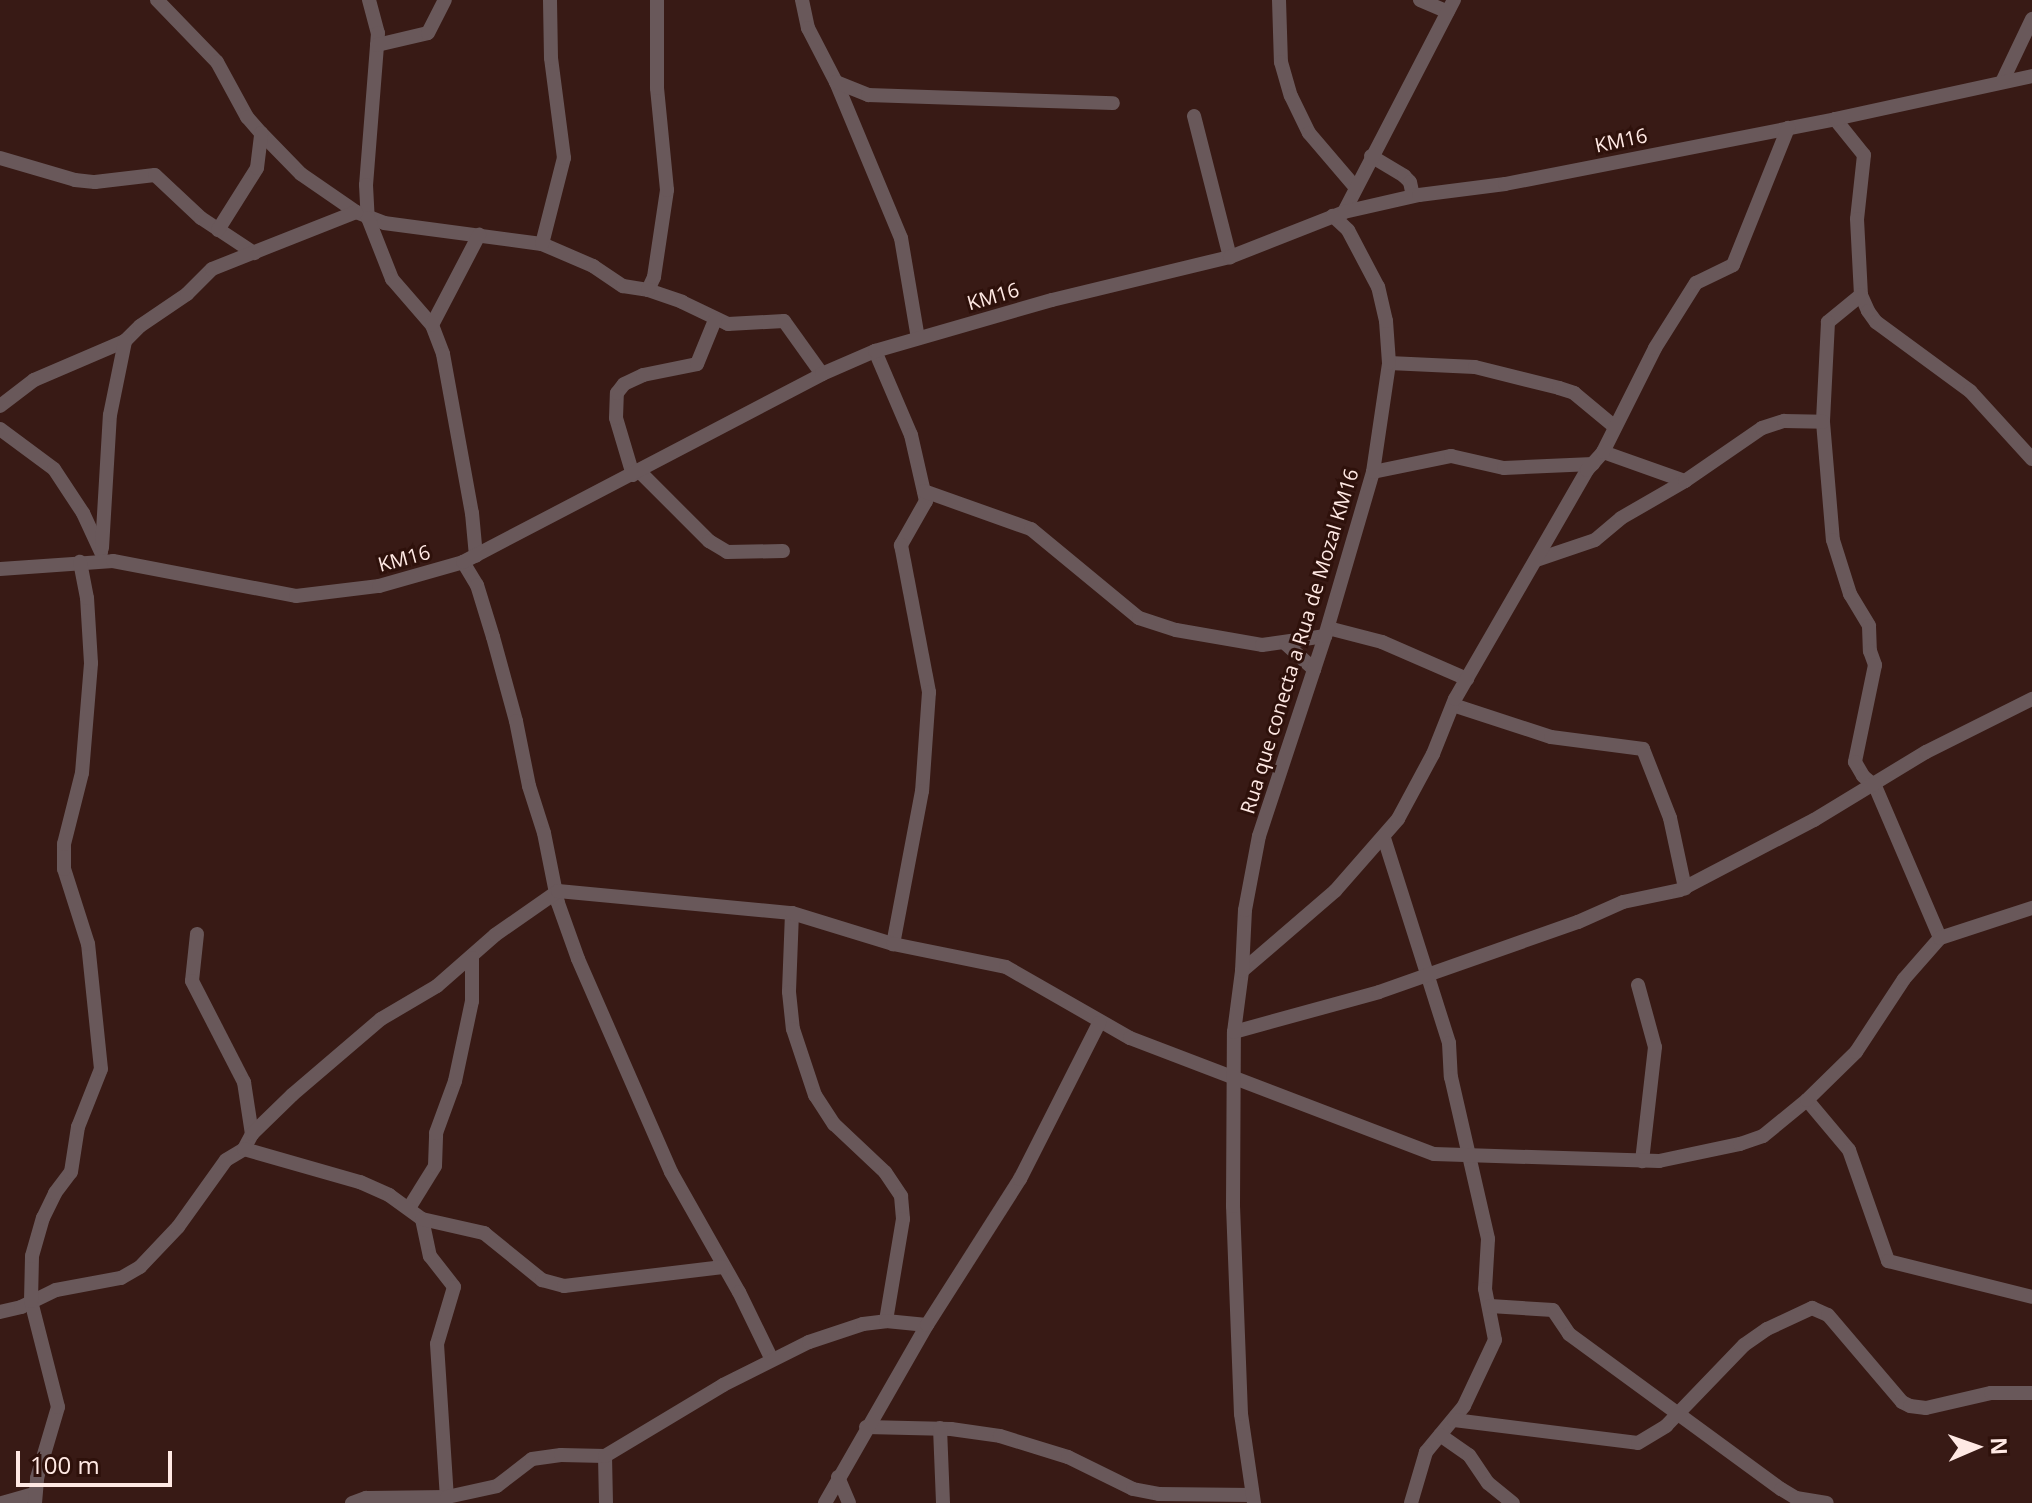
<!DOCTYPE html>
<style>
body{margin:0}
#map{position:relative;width:2032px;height:1503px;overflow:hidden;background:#381a15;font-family:"Open Sans",sans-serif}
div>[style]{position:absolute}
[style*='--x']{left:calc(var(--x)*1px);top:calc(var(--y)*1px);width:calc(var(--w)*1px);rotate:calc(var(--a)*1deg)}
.minor>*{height:14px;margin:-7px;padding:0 7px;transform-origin:7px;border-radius:7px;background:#69585a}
span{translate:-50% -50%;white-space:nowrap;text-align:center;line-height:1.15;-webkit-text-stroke:6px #2e110b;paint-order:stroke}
.street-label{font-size:20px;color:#ffe9e4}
.north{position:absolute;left:1936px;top:1407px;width:80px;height:80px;-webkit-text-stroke:6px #2e110b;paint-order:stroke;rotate:88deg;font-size:22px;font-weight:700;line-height:32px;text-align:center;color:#ffe9e4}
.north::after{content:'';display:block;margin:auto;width:28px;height:36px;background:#ffe9e4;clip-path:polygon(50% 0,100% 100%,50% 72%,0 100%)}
.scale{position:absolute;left:16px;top:1451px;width:156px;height:36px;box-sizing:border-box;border:4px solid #ffe9e4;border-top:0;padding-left:10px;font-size:24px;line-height:28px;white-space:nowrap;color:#ffe9e4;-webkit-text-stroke:6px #2e110b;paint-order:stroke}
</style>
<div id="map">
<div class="minor">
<div style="--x:157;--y:0;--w:86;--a:45.9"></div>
<div style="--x:217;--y:62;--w:63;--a:61.4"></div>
<div style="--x:247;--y:117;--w:21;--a:49"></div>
<div style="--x:261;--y:133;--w:57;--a:45.7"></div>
<div style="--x:301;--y:174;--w:67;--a:34.6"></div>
<div style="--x:356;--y:212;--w:30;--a:21"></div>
<div style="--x:384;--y:223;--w:159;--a:7.6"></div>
<div style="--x:542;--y:244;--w:56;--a:23.3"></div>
<div style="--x:593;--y:266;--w:36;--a:34"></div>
<div style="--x:623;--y:286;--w:25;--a:9"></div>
<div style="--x:648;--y:290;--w:36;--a:19"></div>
<div style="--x:682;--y:302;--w:51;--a:25.6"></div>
<div style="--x:728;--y:324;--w:56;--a:-3.1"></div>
<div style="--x:784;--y:321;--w:65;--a:54.4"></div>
<div style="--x:369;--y:0;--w:34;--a:75"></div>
<div style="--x:378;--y:33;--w:152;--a:94.5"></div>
<div style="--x:366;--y:185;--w:33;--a:87"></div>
<div style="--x:368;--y:218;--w:66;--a:68.5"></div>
<div style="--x:392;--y:279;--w:61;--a:49"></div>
<div style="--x:432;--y:325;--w:31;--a:69"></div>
<div style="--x:443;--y:354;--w:162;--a:79.7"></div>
<div style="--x:472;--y:513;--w:43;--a:84.7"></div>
<div style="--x:802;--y:0;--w:29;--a:78"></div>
<div style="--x:808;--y:28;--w:61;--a:62.6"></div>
<div style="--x:836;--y:82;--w:169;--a:67.4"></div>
<div style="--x:901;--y:238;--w:101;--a:80.4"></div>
<div style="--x:1279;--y:0;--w:62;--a:88.2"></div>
<div style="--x:1281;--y:62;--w:35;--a:74"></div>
<div style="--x:1291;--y:96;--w:41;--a:64.1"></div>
<div style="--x:1309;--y:133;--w:72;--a:49.5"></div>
<div style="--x:1420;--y:0;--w:30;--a:23"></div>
<div style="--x:377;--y:45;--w:52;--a:-13.2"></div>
<div style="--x:428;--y:33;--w:37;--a:-63"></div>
<div style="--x:836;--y:82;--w:35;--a:22"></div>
<div style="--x:868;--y:95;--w:245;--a:1.9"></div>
<div style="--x:2002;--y:82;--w:70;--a:-64.5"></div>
<div style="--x:1194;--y:116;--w:146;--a:75.7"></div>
<div style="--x:1835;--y:119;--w:46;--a:51.1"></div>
<div style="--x:1864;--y:155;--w:64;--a:96.2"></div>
<div style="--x:1857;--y:219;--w:76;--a:87"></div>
<div style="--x:1861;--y:295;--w:17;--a:66"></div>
<div style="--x:1868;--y:311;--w:14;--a:54"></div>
<div style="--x:1876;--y:322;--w:117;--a:36.3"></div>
<div style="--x:1970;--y:391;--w:92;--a:47.6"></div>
<div style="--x:1371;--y:156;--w:39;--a:31"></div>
<div style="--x:1404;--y:176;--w:8;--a:45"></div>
<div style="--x:1410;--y:182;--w:14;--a:78"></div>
<div style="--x:0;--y:158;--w:78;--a:16.3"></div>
<div style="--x:75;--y:180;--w:20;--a:6"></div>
<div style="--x:95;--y:182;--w:60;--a:-6.7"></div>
<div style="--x:155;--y:175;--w:63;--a:43.1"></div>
<div style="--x:201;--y:218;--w:64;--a:33.4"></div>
<div style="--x:1344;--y:212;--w:239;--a:-62.6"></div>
<div style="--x:218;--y:230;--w:73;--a:-57.8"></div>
<div style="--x:257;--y:168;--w:35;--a:-83"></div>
<div style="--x:542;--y:244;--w:89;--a:-75.7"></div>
<div style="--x:564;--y:158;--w:101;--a:-97.4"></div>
<div style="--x:551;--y:58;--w:58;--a:-91"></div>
<div style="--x:648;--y:290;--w:14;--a:-65"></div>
<div style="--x:654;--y:277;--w:88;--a:-81.5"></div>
<div style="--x:667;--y:190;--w:102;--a:-95.6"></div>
<div style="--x:657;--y:88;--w:88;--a:-90"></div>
<div style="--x:1861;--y:295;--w:43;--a:140.7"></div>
<div style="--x:1828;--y:322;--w:100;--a:92.9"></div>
<div style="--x:1823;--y:422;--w:118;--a:85.2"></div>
<div style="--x:1833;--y:540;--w:57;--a:72.5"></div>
<div style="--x:1850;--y:594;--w:37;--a:59"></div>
<div style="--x:1869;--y:626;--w:25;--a:88"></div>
<div style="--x:1870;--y:651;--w:15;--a:70"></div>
<div style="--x:1875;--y:665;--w:99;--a:101.7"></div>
<div style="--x:1855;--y:762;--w:16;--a:60"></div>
<div style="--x:1863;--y:776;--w:16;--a:40"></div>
<div style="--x:1875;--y:786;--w:165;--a:66.8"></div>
<div style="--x:432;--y:325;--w:102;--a:-62.4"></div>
<div style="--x:875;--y:351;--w:91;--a:66.8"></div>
<div style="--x:911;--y:435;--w:68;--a:77.2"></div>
<div style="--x:926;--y:501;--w:51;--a:119.6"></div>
<div style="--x:901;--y:545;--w:150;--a:79.2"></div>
<div style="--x:929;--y:692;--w:99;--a:94"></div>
<div style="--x:922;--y:791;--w:156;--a:100.7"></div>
<div style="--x:1389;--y:363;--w:86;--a:2.7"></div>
<div style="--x:1475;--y:367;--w:87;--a:14"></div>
<div style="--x:1559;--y:388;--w:16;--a:18"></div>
<div style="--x:1574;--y:393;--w:53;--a:39.7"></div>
<div style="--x:0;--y:406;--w:43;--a:-37.4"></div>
<div style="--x:34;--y:380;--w:99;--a:-23.2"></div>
<div style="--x:125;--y:341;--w:21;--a:-45"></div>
<div style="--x:140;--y:326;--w:57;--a:-34.2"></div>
<div style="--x:187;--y:294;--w:35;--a:-45"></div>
<div style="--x:212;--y:269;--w:155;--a:-21.6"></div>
<div style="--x:0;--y:429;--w:67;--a:36.5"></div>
<div style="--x:54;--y:469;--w:53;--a:56.6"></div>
<div style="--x:83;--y:513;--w:43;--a:65.2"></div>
<div style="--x:1603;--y:452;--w:87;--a:19.5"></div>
<div style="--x:640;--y:472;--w:98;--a:45"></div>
<div style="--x:709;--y:541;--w:21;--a:31"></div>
<div style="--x:727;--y:552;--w:56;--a:-1"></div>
<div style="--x:1373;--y:472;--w:80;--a:-11.6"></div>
<div style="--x:1451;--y:456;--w:54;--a:12.8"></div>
<div style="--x:1504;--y:468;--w:89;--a:-2.6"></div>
<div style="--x:633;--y:475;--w:59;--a:-106.6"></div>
<div style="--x:616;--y:418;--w:25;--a:-88"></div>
<div style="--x:617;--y:393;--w:11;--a:-52"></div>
<div style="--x:624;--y:384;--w:21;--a:-25"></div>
<div style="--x:643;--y:375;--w:55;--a:-11.5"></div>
<div style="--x:697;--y:364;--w:48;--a:-67.8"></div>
<div style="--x:924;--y:491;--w:114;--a:19.6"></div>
<div style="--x:1031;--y:529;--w:140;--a:39.5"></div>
<div style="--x:1139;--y:618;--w:39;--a:18"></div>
<div style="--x:1176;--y:630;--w:87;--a:9.9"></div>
<div style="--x:1262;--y:645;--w:64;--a:-8.1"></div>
<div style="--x:102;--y:548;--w:133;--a:-86.6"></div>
<div style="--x:110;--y:415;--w:76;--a:-78.5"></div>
<div style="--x:1536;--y:560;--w:62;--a:-18.7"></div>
<div style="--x:1595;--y:540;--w:34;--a:-40"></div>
<div style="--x:1621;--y:518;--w:74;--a:-30"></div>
<div style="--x:1685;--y:481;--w:93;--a:-34.5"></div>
<div style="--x:1762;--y:428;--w:23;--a:-18"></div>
<div style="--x:1784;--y:421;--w:39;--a:1"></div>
<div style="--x:463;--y:562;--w:27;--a:59"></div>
<div style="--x:477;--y:585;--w:54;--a:72.9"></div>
<div style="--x:493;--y:637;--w:87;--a:74.7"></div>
<div style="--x:516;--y:721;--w:66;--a:78.7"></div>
<div style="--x:529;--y:786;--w:49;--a:72.3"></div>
<div style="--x:544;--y:833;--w:71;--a:78.7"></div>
<div style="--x:558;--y:903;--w:59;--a:70.3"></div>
<div style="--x:578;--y:959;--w:232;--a:66.4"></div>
<div style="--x:671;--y:1172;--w:138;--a:60.5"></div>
<div style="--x:739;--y:1292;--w:73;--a:64.1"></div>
<div style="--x:0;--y:569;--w:113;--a:-4"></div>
<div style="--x:113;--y:561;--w:186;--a:10.8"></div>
<div style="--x:296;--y:596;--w:84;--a:-6.9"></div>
<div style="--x:379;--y:586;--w:87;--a:-15.9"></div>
<div style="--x:463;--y:562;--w:405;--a:-27.6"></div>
<div style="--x:822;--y:374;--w:58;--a:-23.5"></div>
<div style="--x:875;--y:351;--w:184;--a:-16.1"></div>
<div style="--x:1052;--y:300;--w:183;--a:-13.6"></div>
<div style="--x:1230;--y:257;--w:123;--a:-21.5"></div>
<div style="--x:1344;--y:212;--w:77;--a:-12.8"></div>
<div style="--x:1419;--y:195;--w:87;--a:-7.3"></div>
<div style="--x:1505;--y:184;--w:336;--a:-11.1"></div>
<div style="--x:1835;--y:119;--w:202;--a:-12.3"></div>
<div style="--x:1328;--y:628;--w:56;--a:14.5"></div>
<div style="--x:1382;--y:642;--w:93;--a:23.5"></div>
<div style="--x:1286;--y:644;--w:38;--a:42"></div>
<div style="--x:1453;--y:705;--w:103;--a:18.1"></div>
<div style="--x:1551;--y:737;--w:93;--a:7.4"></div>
<div style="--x:1643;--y:749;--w:74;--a:68.6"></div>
<div style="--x:1670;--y:818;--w:72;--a:77.9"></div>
<div style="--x:1384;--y:838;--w:215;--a:72.4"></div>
<div style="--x:1449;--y:1043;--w:34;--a:87"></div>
<div style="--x:1451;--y:1077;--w:166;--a:77.1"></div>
<div style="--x:1488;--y:1239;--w:50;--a:93.4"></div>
<div style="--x:1485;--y:1289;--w:52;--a:78.9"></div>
<div style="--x:1495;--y:1340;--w:73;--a:115.2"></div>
<div style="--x:1464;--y:1406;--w:60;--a:129.6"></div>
<div style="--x:1426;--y:1452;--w:53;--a:106.4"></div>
<div style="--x:792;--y:913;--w:79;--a:92.2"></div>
<div style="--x:789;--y:992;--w:37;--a:84"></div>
<div style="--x:793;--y:1029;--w:70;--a:71.6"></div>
<div style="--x:815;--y:1095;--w:35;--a:57"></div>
<div style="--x:834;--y:1124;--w:70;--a:43.3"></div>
<div style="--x:885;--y:1172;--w:29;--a:56"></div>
<div style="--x:901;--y:1196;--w:23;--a:85"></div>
<div style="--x:903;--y:1219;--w:103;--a:99.5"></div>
<div style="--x:197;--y:934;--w:47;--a:96.1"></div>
<div style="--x:192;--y:981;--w:114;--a:62.8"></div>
<div style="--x:244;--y:1082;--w:53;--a:81.3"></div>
<div style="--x:1242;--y:971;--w:123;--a:-40.7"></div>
<div style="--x:1335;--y:891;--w:96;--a:-48.8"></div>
<div style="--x:1398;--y:819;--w:74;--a:-61.7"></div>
<div style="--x:1433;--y:754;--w:59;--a:-68.2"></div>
<div style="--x:1455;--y:699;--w:264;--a:-60"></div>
<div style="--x:1587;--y:470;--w:24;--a:-48"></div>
<div style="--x:1603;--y:452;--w:116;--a:-63.4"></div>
<div style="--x:1655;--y:348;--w:77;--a:-57.8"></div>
<div style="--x:1696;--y:283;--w:41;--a:-25.9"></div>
<div style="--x:1733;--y:265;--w:148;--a:-68.1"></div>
<div style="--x:1638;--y:985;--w:64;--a:74.7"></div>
<div style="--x:1655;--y:1047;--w:115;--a:96.5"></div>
<div style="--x:1234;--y:1032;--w:150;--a:-15.4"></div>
<div style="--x:1379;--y:992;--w:211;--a:-19.4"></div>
<div style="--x:1578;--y:922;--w:49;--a:-24"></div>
<div style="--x:1623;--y:902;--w:58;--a:-11.9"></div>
<div style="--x:1680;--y:890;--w:151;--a:-27.6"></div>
<div style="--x:1814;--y:820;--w:131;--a:-31.3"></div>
<div style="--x:1926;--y:752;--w:119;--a:-26.6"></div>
<div style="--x:1807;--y:1100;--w:65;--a:50"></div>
<div style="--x:1849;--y:1150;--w:118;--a:70.6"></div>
<div style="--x:1888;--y:1261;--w:148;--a:14"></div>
<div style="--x:244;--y:1149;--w:17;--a:-62"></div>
<div style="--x:252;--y:1134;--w:56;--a:-44.3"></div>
<div style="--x:292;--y:1095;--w:117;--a:-40.5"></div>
<div style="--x:381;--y:1019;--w:65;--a:-30.5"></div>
<div style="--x:437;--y:986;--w:77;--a:-41.3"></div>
<div style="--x:495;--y:935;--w:77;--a:-34.9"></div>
<div style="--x:558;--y:891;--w:235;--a:5.4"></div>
<div style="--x:792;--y:913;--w:106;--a:17.1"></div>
<div style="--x:893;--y:944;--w:115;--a:11.5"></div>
<div style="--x:1006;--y:967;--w:143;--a:29.8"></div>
<div style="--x:1130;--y:1038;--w:325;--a:20.9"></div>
<div style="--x:1434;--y:1154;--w:225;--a:1.8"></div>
<div style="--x:1659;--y:1161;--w:83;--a:-11.9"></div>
<div style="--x:1740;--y:1144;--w:24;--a:-19"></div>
<div style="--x:1763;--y:1136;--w:57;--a:-39.3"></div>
<div style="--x:1807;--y:1100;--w:69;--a:-44.4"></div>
<div style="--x:1856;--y:1052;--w:87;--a:-56.7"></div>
<div style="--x:1904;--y:979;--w:55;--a:-48.7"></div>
<div style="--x:1940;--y:938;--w:97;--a:-18.1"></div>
<div style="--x:409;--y:1208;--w:49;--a:-58.2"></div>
<div style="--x:435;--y:1166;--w:33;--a:-88"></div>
<div style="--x:436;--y:1133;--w:55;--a:-69.9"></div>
<div style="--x:455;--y:1081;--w:82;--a:-78"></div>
<div style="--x:472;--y:1001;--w:43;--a:-90"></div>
<div style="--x:422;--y:1219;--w:38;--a:78"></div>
<div style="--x:430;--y:1256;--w:39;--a:52"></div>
<div style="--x:454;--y:1287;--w:59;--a:106.6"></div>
<div style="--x:437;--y:1344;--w:153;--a:86.3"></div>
<div style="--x:1490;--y:1306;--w:63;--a:3.6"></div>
<div style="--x:1553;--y:1310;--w:29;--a:56"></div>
<div style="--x:1569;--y:1334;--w:263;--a:36.2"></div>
<div style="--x:1781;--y:1489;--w:17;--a:31"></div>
<div style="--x:1796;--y:1498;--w:31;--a:9"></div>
<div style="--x:0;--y:1312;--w:22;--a:-13"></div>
<div style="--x:21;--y:1307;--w:39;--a:-26"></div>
<div style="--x:56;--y:1290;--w:66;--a:-10.5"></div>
<div style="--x:121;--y:1278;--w:22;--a:-30"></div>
<div style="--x:140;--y:1267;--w:55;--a:-46.5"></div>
<div style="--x:178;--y:1227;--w:82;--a:-54.4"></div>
<div style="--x:226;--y:1160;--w:21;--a:-31"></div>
<div style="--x:244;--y:1149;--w:121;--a:15.9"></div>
<div style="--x:360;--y:1182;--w:32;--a:24"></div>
<div style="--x:389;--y:1195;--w:41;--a:36"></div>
<div style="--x:422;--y:1219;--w:64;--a:12.7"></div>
<div style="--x:484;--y:1233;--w:75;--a:39"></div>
<div style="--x:542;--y:1280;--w:23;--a:15"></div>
<div style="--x:564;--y:1286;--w:160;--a:-6.8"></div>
<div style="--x:1454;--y:1420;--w:185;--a:7.1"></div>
<div style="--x:1638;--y:1443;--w:33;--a:-31"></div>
<div style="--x:1666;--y:1426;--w:112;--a:-46.1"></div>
<div style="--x:1744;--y:1345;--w:28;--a:-35"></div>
<div style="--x:1767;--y:1329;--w:50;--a:-25"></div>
<div style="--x:1812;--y:1308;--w:17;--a:24"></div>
<div style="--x:1828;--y:1315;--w:114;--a:49.6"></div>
<div style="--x:1902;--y:1402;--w:9;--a:27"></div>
<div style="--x:1910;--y:1406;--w:16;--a:7"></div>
<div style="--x:1926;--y:1408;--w:67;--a:-13"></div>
<div style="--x:1991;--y:1393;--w:41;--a:0"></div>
<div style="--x:866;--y:1427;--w:85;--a:1.3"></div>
<div style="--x:951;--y:1429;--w:49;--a:8.1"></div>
<div style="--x:1000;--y:1436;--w:71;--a:17.2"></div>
<div style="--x:1068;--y:1457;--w:72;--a:26.2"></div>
<div style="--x:1133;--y:1489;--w:26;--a:11"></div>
<div style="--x:1159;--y:1494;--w:93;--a:0.6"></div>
<div style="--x:940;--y:1428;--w:75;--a:87.7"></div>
<div style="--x:1440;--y:1435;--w:35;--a:35"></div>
<div style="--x:1469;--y:1455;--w:34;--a:56"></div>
<div style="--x:1488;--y:1483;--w:32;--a:39"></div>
<div style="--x:605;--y:1456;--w:47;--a:88.8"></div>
<div style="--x:838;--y:1477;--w:28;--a:67"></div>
<div style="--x:2;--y:1503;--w:33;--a:-16"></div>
<div style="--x:35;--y:1503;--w:25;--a:-85"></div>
<div style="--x:37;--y:1478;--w:74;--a:-73.5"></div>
<div style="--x:58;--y:1407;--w:109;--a:-104.3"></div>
<div style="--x:31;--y:1301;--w:45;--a:-88.7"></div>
<div style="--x:32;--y:1256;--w:40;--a:-74"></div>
<div style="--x:43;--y:1218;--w:28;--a:-64"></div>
<div style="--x:55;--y:1193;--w:26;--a:-53"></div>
<div style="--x:71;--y:1172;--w:46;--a:-81.2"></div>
<div style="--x:78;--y:1127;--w:62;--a:-68.4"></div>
<div style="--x:101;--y:1069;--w:126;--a:-95.9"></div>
<div style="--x:88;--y:944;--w:79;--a:-107.7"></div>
<div style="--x:64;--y:869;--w:25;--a:-90"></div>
<div style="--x:64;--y:844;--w:73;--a:-75.8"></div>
<div style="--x:82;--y:773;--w:110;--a:-85.3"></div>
<div style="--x:91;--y:663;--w:65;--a:-93.5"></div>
<div style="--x:87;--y:598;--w:37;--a:-101"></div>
<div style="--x:352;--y:1503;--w:15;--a:-20"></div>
<div style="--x:366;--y:1498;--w:81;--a:-0.7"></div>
<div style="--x:447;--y:1497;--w:51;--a:-12.4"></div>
<div style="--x:497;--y:1486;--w:44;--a:-37.6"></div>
<div style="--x:532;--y:1459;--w:29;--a:-8"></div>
<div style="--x:561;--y:1455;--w:44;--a:1.3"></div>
<div style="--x:605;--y:1456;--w:138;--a:-31"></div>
<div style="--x:723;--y:1385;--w:96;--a:-26.6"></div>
<div style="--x:809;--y:1342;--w:57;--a:-18.4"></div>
<div style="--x:863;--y:1324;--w:23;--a:-7"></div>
<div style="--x:886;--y:1321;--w:41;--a:5.6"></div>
<div style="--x:825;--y:1503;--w:205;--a:-60.2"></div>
<div style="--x:927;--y:1325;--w:173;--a:-57.5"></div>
<div style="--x:1020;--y:1179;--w:175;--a:-63.1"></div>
<div style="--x:1254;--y:1503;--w:90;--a:-98.3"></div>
<div style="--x:1241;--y:1414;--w:208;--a:-92.2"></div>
<div style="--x:1233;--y:1206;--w:174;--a:-89.7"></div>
<div style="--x:1234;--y:1032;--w:62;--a:-82.5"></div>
<div style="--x:1242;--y:971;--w:61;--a:-87.2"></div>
<div style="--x:1245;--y:910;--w:75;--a:-79.3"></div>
<div style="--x:1259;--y:836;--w:211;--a:-71.7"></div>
<div style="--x:1325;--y:636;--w:171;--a:-73.7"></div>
<div style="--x:1373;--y:472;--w:110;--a:-81.6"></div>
<div style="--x:1389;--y:363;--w:42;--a:-94.1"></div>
<div style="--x:1386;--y:321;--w:35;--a:-103"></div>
<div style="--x:1378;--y:287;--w:64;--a:-117.8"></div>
<div style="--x:1348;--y:230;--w:21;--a:-137"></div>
</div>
<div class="street-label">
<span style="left:1621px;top:140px;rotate:-12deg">KM16</span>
<span style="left:993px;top:296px;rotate:-16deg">KM16</span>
<span style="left:404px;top:558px;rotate:-15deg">KM16</span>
<span style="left:1299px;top:641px;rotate:-73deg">Rua que conecta a Rua de Mozal KM16</span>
</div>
<div class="north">N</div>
<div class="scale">100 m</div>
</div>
